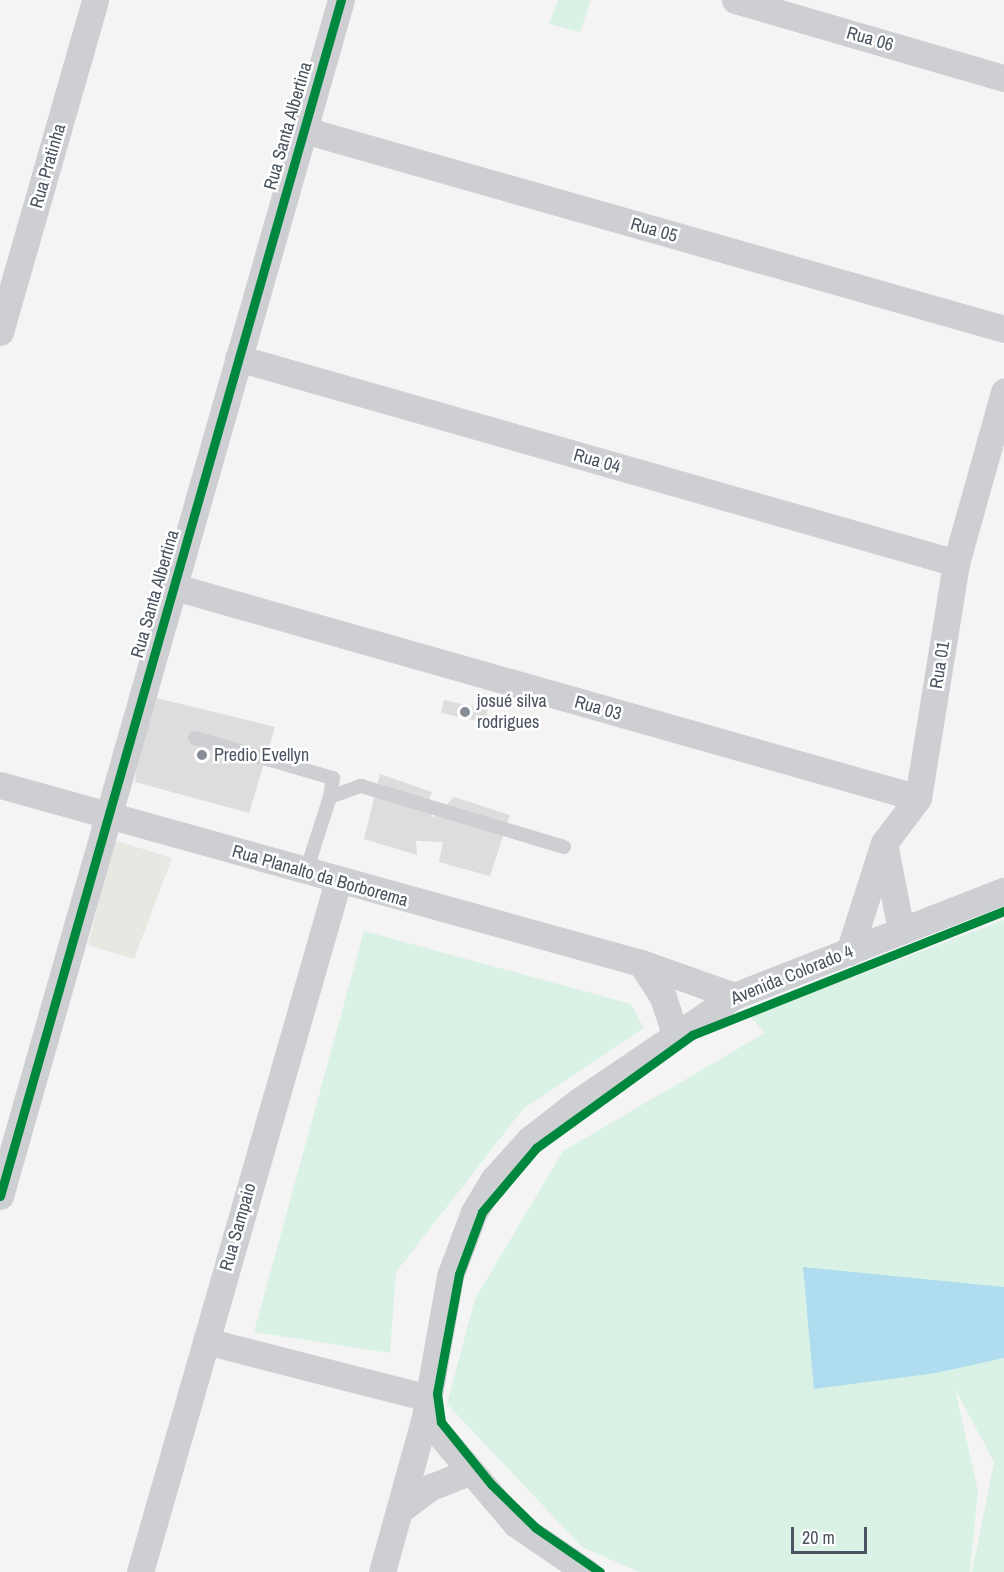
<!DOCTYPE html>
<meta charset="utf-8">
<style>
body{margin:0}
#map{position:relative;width:1004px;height:1572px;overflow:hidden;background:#f4f4f4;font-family:"Archivo Narrow",sans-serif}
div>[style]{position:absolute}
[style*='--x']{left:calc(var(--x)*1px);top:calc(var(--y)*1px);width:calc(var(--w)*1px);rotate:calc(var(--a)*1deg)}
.commercial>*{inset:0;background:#e8e7e2}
.green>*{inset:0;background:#daf2e5}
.water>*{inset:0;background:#afdcee}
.building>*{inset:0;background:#ddddde;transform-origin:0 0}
.service>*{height:14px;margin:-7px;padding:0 7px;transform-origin:7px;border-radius:7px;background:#cdcfd2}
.minor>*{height:27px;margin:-13.5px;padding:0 13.5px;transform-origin:13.5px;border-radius:13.5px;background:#cdcfd2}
.cycleway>*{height:9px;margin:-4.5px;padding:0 4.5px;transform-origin:4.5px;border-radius:4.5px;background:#00873e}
.dots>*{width:16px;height:16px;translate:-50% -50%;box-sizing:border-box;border:3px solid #fff;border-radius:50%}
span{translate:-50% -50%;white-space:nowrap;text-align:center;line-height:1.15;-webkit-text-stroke:5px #fff;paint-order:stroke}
.street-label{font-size:18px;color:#4a5460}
.poi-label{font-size:18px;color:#4a5460}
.left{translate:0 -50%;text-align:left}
.scale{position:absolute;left:791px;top:1527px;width:76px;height:27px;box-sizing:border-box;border:3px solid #4a5460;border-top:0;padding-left:8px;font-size:18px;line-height:21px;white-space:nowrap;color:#4a5460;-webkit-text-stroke:4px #fff;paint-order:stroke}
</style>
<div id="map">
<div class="commercial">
<div style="clip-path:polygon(114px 840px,172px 858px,134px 959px,88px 945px)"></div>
</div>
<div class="green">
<div style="clip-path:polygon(558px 0,591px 0,580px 32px,549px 24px)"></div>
<div style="clip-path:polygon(1004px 920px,1004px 1572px,972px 1572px,994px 1462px,955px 1389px,978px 1491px,970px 1572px,639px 1572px,582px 1547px,447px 1404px,475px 1299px,563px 1151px,765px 1033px,750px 1016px)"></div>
<div style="clip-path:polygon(364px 931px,631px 1004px,644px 1028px,523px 1109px,396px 1272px,390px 1353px,254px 1332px)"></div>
</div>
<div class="water">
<div style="clip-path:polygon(803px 1267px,1004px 1287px,1004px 1358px,936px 1373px,814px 1389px)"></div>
</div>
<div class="building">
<div style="clip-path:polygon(144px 695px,275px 727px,249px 813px,135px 782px)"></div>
<div style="left:444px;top:700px;width:45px;height:13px;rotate:13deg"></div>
<div style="clip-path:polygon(380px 774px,432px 792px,425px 808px,434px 818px,454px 797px,510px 815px,490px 876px,439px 862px,443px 842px,416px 841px,417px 855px,364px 839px)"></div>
</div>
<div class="service">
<div style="--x:195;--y:738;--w:144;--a:16.2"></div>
<div style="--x:333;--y:778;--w:19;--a:99"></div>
<div style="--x:306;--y:872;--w:79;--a:-72.3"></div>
<div style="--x:330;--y:797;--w:33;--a:-20"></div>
<div style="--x:361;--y:786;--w:212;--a:16.7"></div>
</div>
<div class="minor">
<div style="--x:735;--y:0;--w:280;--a:16.2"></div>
<div style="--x:304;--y:130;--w:728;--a:15.87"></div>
<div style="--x:0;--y:332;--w:345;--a:-74"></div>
<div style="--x:238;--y:358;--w:747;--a:15.93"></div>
<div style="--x:175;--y:587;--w:772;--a:15.85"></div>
<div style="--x:0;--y:785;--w:665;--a:15.52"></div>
<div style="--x:641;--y:963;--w:99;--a:19.5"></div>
<div style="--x:885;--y:848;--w:84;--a:79"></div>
<div style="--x:849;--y:952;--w:114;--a:-72.2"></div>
<div style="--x:884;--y:843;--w:56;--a:-52.9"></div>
<div style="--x:918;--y:798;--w:238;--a:-80.8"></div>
<div style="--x:956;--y:563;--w:178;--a:-74.3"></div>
<div style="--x:641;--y:963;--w:40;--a:57.1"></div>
<div style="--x:663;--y:997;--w:38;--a:72"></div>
<div style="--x:0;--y:1196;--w:1244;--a:-74.09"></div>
<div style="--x:206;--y:1341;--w:229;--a:14.4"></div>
<div style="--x:400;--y:1510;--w:39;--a:-37"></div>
<div style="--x:431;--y:1487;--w:41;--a:-21.5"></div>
<div style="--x:140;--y:1572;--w:719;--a:-74.01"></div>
<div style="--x:382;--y:1572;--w:161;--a:-74.5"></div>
<div style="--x:586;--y:1572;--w:85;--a:-145.6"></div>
<div style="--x:516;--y:1524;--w:140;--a:-130.4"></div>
<div style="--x:425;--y:1417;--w:143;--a:-79.9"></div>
<div style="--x:450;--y:1276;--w:68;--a:-69.4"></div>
<div style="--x:474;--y:1212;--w:39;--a:-59"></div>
<div style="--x:494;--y:1179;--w:52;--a:-48.1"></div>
<div style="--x:529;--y:1140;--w:63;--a:-38"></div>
<div style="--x:579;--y:1101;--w:187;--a:-34.1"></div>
<div style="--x:734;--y:996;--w:290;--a:-21.3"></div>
</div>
<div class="cycleway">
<div style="--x:0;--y:1196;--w:1244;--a:-74.09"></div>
<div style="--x:600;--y:1572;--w:78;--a:-145.5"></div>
<div style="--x:536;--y:1528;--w:63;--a:-135.6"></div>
<div style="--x:491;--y:1484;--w:80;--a:-128.9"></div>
<div style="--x:441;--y:1422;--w:29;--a:-98"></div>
<div style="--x:437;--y:1393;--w:121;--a:-79.5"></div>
<div style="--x:459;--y:1274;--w:66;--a:-69.6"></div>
<div style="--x:482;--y:1212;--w:84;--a:-49.8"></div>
<div style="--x:536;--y:1148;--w:193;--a:-35.9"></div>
<div style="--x:692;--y:1035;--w:336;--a:-21.7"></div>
</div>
<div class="dots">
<div style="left:465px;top:712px;background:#868c94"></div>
<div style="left:202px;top:755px;background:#868c94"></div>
</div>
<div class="street-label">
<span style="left:870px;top:39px;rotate:16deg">Rua 06</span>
<span style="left:288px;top:126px;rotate:-74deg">Rua Santa Albertina</span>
<span style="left:48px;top:166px;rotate:-74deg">Rua Pratinha</span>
<span style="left:654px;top:230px;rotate:16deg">Rua 05</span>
<span style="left:597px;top:461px;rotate:16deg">Rua 04</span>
<span style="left:155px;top:594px;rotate:-74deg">Rua Santa Albertina</span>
<span style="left:940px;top:665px;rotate:-81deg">Rua 01</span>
<span style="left:598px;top:708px;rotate:16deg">Rua 03</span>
<span style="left:320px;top:876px;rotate:16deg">Rua Planalto da Borborema</span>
<span style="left:792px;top:975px;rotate:-22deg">Avenida Colorado 4</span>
<span style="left:238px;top:1227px;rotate:-74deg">Rua Sampaio</span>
</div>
<div class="poi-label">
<span class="left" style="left:477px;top:712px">josué silva<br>rodrigues</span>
<span class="left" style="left:214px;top:755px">Predio Evellyn</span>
</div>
<div class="scale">20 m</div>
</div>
